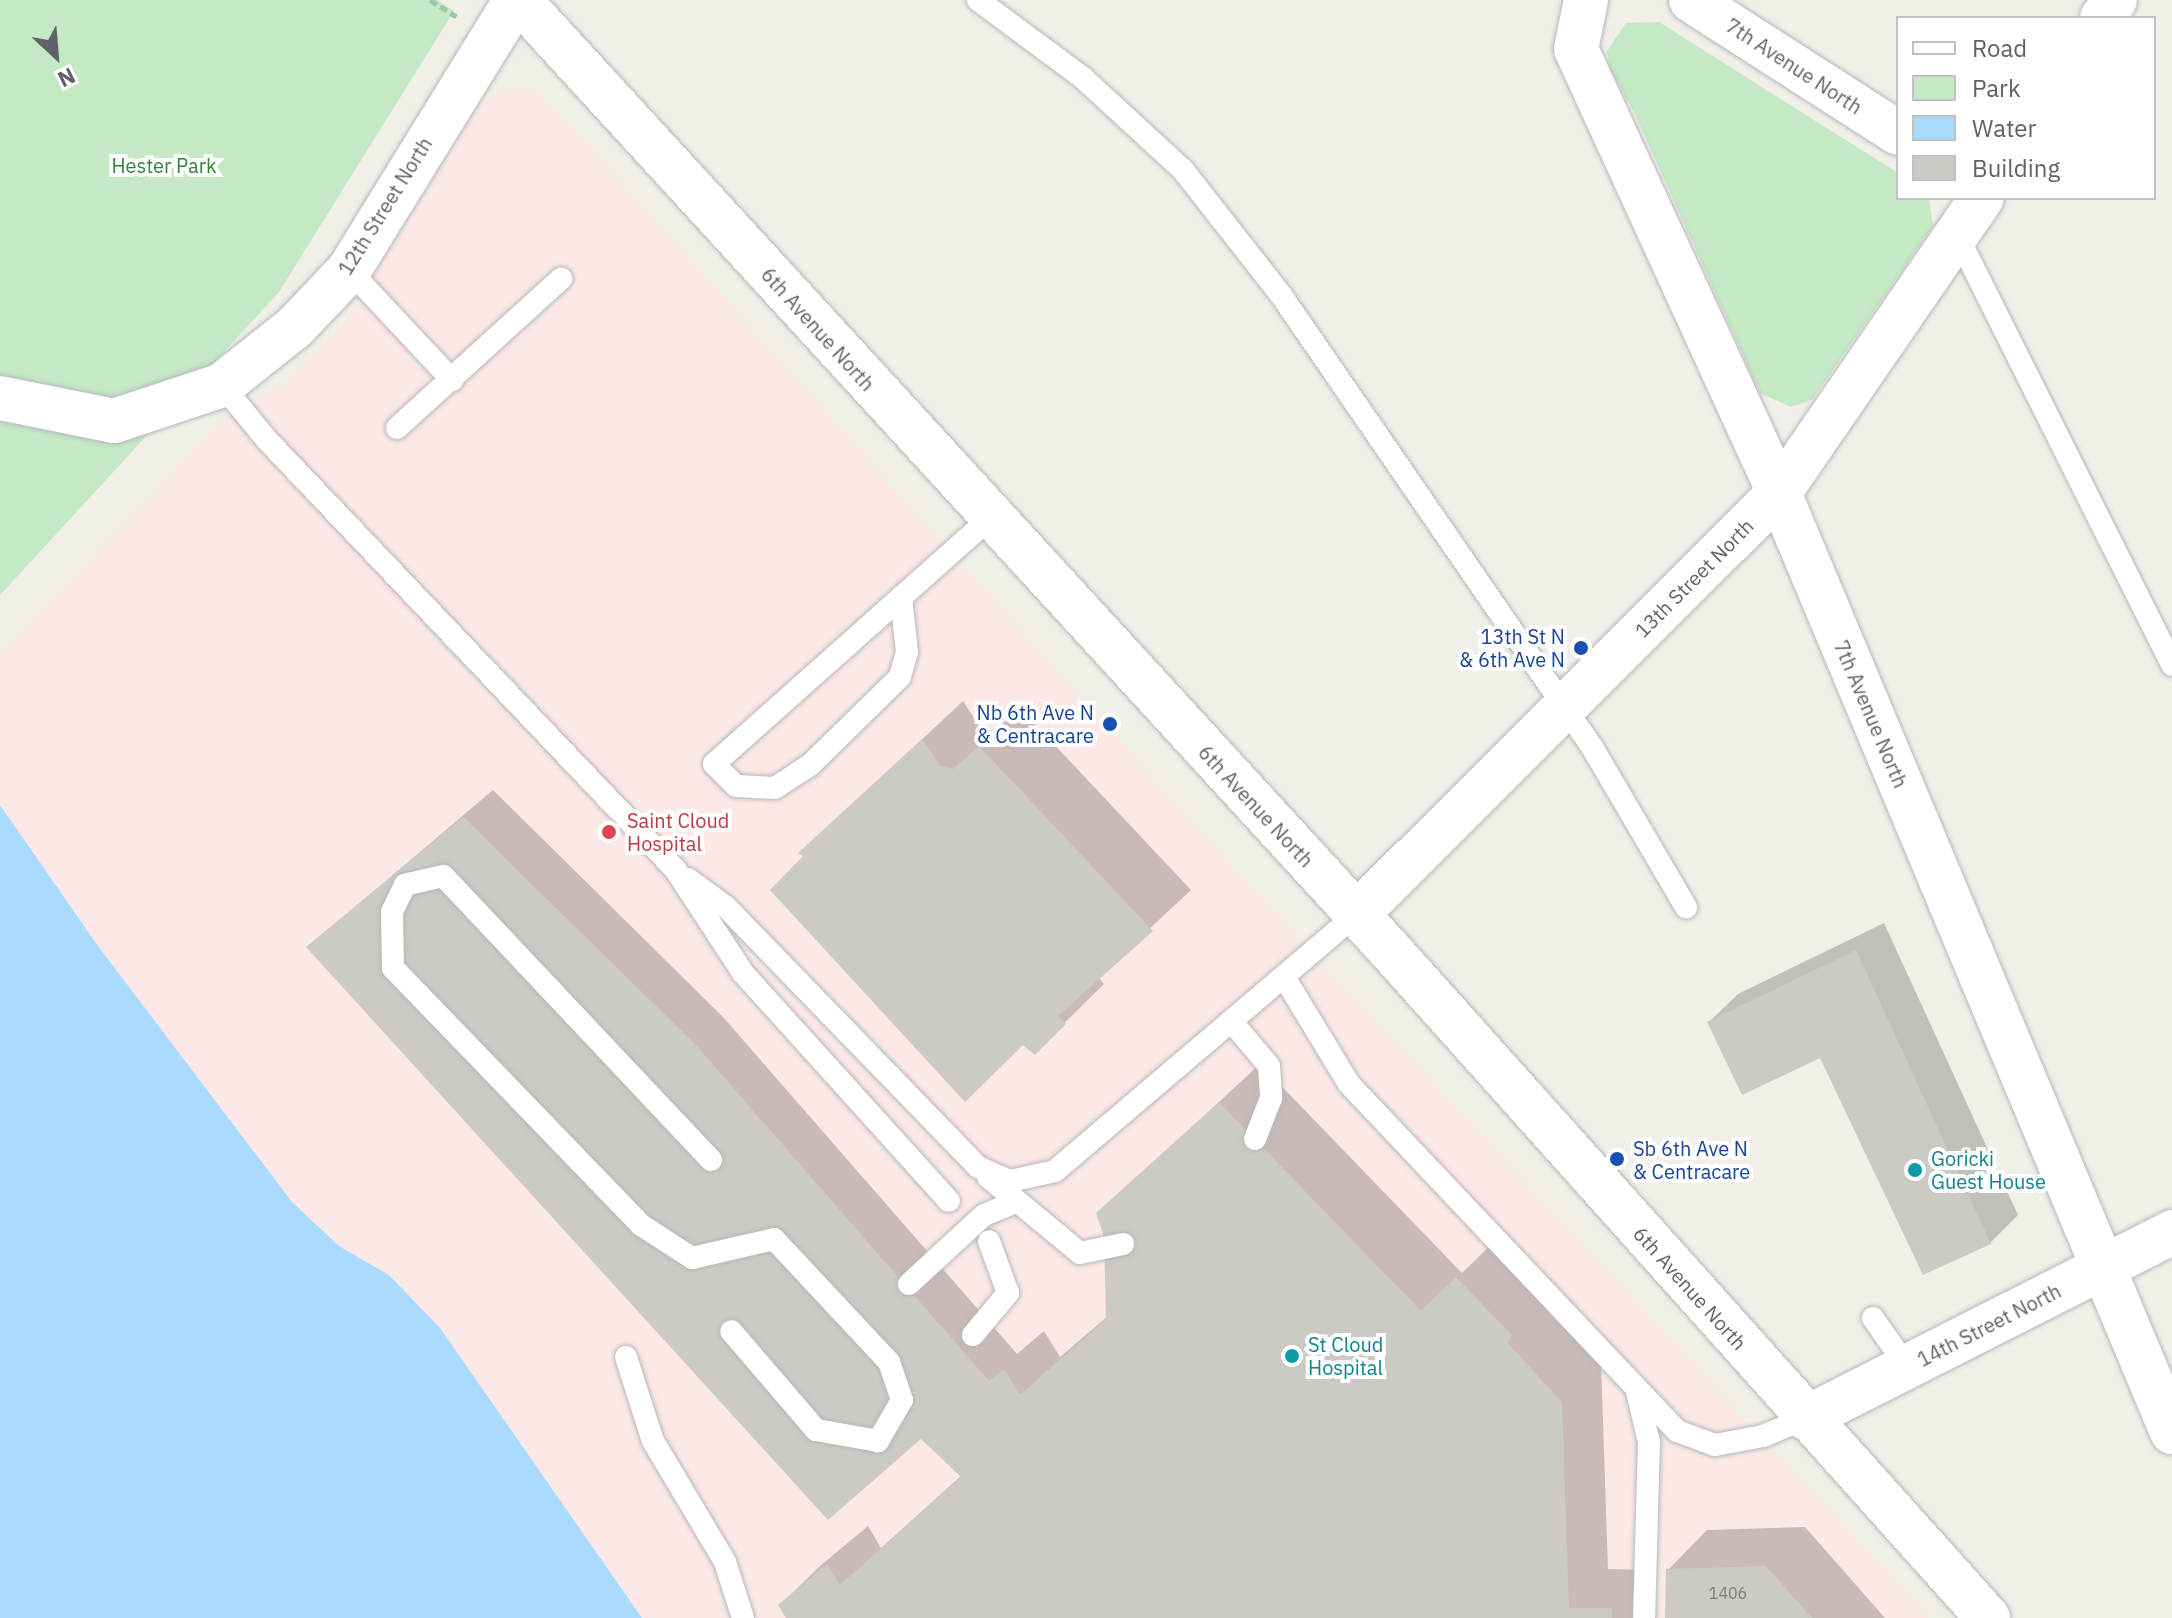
<!DOCTYPE html>
<style>
body{margin:0}
#map{position:relative;width:2172px;height:1618px;overflow:hidden;background:#f1efe8;font-family:"IBM Plex Sans",sans-serif}
div>[style]{position:absolute}
[style*='--x']{left:calc(var(--x)*1px);top:calc(var(--y)*1px);width:calc(var(--w)*1px);rotate:calc(var(--a)*1deg)}
.medical>*{inset:0;background:#fce8e6}
.green>*{inset:0;background:#c5e8c5}
.water>*{inset:0;background:#aadaff}
.shadow>*{inset:0;background:#0003}
.building>*{inset:0;background:#cccac5}
.path>*{height:5px;margin-top:-2.5px;transform-origin:0;background:repeating-linear-gradient(90deg,#9cc7a9 0 8px,transparent 0 12px)}
.roads{filter:drop-shadow(0 0 2px #b5b8bc) drop-shadow(0 0 2px #b5b8bc)}
.lane>*{height:22px;margin:-11px;padding:0 11px;transform-origin:11px;border-radius:11px;background:#fff}
.street>*{height:44px;margin:-22px;padding:0 22px;transform-origin:22px;border-radius:22px;background:#fff}
.secondary>*{height:44px;margin:-22px;padding:0 22px;transform-origin:22px;border-radius:22px;background:#fff}
.dots>*{width:22px;height:22px;translate:-50% -50%;box-sizing:border-box;border:4px solid #fff;border-radius:50%}
span{translate:-50% -50%;white-space:nowrap;text-align:center;line-height:1.15;-webkit-text-stroke:8px #fff;paint-order:stroke}
.number-label{font-size:16px;color:#7a7d7f}
.number-label span{-webkit-text-stroke-width:0}
.street-label{font-size:20px;color:#5f6368}
.park-label{font-size:20px;color:#348238}
.transit-label{font-size:20px;color:#164399}
.right{translate:-100% -50%;text-align:right}
.left{translate:0 -50%;text-align:left}
.health-label{font-size:20px;color:#be3a42}
.culture-label{font-size:20px;color:#0d838f}
.legend{position:absolute;left:1896px;top:16px;width:260px;height:184px;box-sizing:border-box;background:#fff;border:2px solid #bfc1c3;margin:0;padding:10px 14px;list-style:none;font-size:24px;color:#5f6368}
.legend li{display:flex;align-items:center;gap:16px;height:40px}
.legend b{width:40px;border:2px solid #bfc1c3}
.north{position:absolute;left:16px;top:16px;width:80px;height:80px;-webkit-text-stroke:6px #fff;paint-order:stroke;rotate:154deg;font-size:22px;font-weight:700;line-height:32px;text-align:center;color:#5f6368}
.north::after{content:'';display:block;margin:auto;width:28px;height:36px;background:#5f6368;clip-path:polygon(50% 0,100% 100%,50% 72%,0 100%)}
</style>
<div id="map">
<div class="medical">
<div style="clip-path:polygon(506px 89px,534px 90px,570px 127px,1220px 855px,1928px 1618px,642px 1618px,440px 1328px,389px 1275px,339px 1246px,292px 1202px,98px 946px,0 805px,0 656px,220px 424px,289px 381px,345px 321px,480px 106px)"></div>
</div>
<div class="green">
<div style="clip-path:polygon(0 0,437px 0,454px 11px,279px 292px,0 595px)"></div>
<div style="clip-path:polygon(1659px 22px,1898px 173px,1898px 198px,1929px 199px,1933px 226px,1812px 400px,1791px 407px,1760px 393px,1635px 114px,1610px 69px,1607px 51px,1626px 23px)"></div>
</div>
<div class="water">
<div style="clip-path:polygon(0 805px,98px 946px,292px 1202px,339px 1246px,389px 1275px,440px 1328px,642px 1618px,0 1618px)"></div>
</div>
<div class="shadow">
<div style="clip-path:polygon(963px 701px,980px 727px,994px 731px,1020px 708px,1191px 890px,1098px 977px,1104px 984px,1035px 1052px,801px 853px)"></div>
<div style="clip-path:polygon(493px 790px,723px 1017px,1017px 1354px,1044px 1331px,1060px 1357px,1108px 1316px,1106px 1236px,1098px 1214px,1260px 1064px,1462px 1273px,1496px 1240px,1601px 1362px,1608px 1569px,1650px 1570px,1654px 1618px,788px 1618px,780px 1605px,820px 1566px,868px 1526px,881px 1548px,962px 1475px,921px 1437px,308px 947px)"></div>
<div style="clip-path:polygon(1884px 923px,2018px 1215px,1990px 1243px,1821px 1055px,1709px 1022px,1738px 994px)"></div>
<div style="clip-path:polygon(1805px 1527px,1885px 1618px,1667px 1618px,1668px 1570px,1707px 1530px)"></div>
</div>
<div class="building">
<div style="clip-path:polygon(922px 739px,941px 766px,953px 769px,979px 746px,1153px 931px,1058px 1016px,1066px 1024px,1035px 1055px,1023px 1045px,965px 1102px,770px 890px,803px 856px,798px 853px)"></div>
<div style="clip-path:polygon(463px 817px,696px 1045px,989px 1381px,1004px 1369px,1020px 1395px,1106px 1319px,1104px 1236px,1096px 1213px,1219px 1102px,1421px 1311px,1456px 1277px,1511px 1334px,1508px 1343px,1562px 1402px,1569px 1608px,1611px 1608px,1612px 1618px,786px 1618px,778px 1605px,827px 1564px,840px 1585px,961px 1477px,921px 1439px,828px 1520px,306px 947px)"></div>
<div style="clip-path:polygon(1856px 950px,1991px 1244px,1923px 1275px,1820px 1058px,1742px 1095px,1707px 1022px)"></div>
<div style="clip-path:polygon(1766px 1566px,1812px 1618px,1665px 1618px,1666px 1569px)"></div>
</div>
<div class="path">
<div style="--x:430;--y:0;--w:31;--a:32"></div>
</div>
<div class="roads">
<div class="lane">
<div style="--x:978;--y:0;--w:131;--a:36.6"></div>
<div style="--x:1083;--y:78;--w:136;--a:42.6"></div>
<div style="--x:1183;--y:170;--w:159;--a:51.9"></div>
<div style="--x:1281;--y:295;--w:549;--a:55.47"></div>
<div style="--x:1592;--y:747;--w:186;--a:59.6"></div>
<div style="--x:1956;--y:233;--w:483;--a:63.4"></div>
<div style="--x:349;--y:270;--w:151;--a:46.9"></div>
<div style="--x:222;--y:385;--w:71;--a:50.7"></div>
<div style="--x:267;--y:440;--w:592;--a:46.44"></div>
<div style="--x:675;--y:869;--w:124;--a:56.8"></div>
<div style="--x:743;--y:973;--w:307;--a:47.9"></div>
<div style="--x:397;--y:428;--w:222;--a:-42.3"></div>
<div style="--x:901;--y:597;--w:55;--a:83.8"></div>
<div style="--x:907;--y:652;--w:26;--a:106"></div>
<div style="--x:900;--y:677;--w:126;--a:135.6"></div>
<div style="--x:810;--y:765;--w:42;--a:146.7"></div>
<div style="--x:775;--y:788;--w:39;--a:-177"></div>
<div style="--x:736;--y:786;--w:31;--a:-135"></div>
<div style="--x:714;--y:764;--w:371;--a:-41.7"></div>
<div style="--x:688;--y:879;--w:47;--a:36.4"></div>
<div style="--x:726;--y:907;--w:362;--a:45.9"></div>
<div style="--x:978;--y:1167;--w:35;--a:24"></div>
<div style="--x:1010;--y:1181;--w:46;--a:-12.5"></div>
<div style="--x:1055;--y:1171;--w:395;--a:-40.4"></div>
<div style="--x:1284;--y:977;--w:125;--a:58.7"></div>
<div style="--x:1349;--y:1084;--w:477;--a:46.6"></div>
<div style="--x:1677;--y:1431;--w:40;--a:20.2"></div>
<div style="--x:1715;--y:1445;--w:49;--a:-10.6"></div>
<div style="--x:1763;--y:1436;--w:47;--a:-22.7"></div>
<div style="--x:1232;--y:1022;--w:57;--a:49.9"></div>
<div style="--x:1269;--y:1066;--w:32;--a:86"></div>
<div style="--x:1271;--y:1098;--w:44;--a:111.3"></div>
<div style="--x:711;--y:1160;--w:390;--a:-133.3"></div>
<div style="--x:443;--y:876;--w:39;--a:167"></div>
<div style="--x:405;--y:885;--w:30;--a:116"></div>
<div style="--x:392;--y:912;--w:56;--a:89"></div>
<div style="--x:393;--y:968;--w:357;--a:46"></div>
<div style="--x:641;--y:1225;--w:61;--a:32.9"></div>
<div style="--x:692;--y:1258;--w:84;--a:-13"></div>
<div style="--x:774;--y:1239;--w:168;--a:46.9"></div>
<div style="--x:889;--y:1362;--w:40;--a:71.1"></div>
<div style="--x:902;--y:1400;--w:48;--a:120.3"></div>
<div style="--x:878;--y:1441;--w:63;--a:-169.9"></div>
<div style="--x:816;--y:1430;--w:130;--a:-130.6"></div>
<div style="--x:988;--y:1177;--w:119;--a:39.6"></div>
<div style="--x:1080;--y:1253;--w:44;--a:-11.8"></div>
<div style="--x:909;--y:1284;--w:102;--a:-42.6"></div>
<div style="--x:984;--y:1215;--w:35;--a:-22"></div>
<div style="--x:1873;--y:1318;--w:60;--a:55.2"></div>
<div style="--x:973;--y:1335;--w:55;--a:-50.2"></div>
<div style="--x:1008;--y:1293;--w:55;--a:-110.1"></div>
<div style="--x:626;--y:1357;--w:88;--a:72.2"></div>
<div style="--x:653;--y:1441;--w:141;--a:59.2"></div>
<div style="--x:725;--y:1562;--w:59;--a:72.2"></div>
<div style="--x:1637;--y:1392;--w:51;--a:76.5"></div>
<div style="--x:1649;--y:1442;--w:176;--a:91.6"></div>
</div>
<div class="street">
<div style="--x:1586;--y:0;--w:50;--a:101.5"></div>
<div style="--x:1576;--y:49;--w:488;--a:65.4"></div>
<div style="--x:1779;--y:493;--w:1018;--a:67.29"></div>
<div style="--x:1691;--y:0;--w:246;--a:32.7"></div>
<div style="--x:1806;--y:1418;--w:411;--a:-26.9"></div>
</div>
<div class="secondary">
<div style="--x:519;--y:0;--w:1287;--a:47.49"></div>
<div style="--x:1389;--y:949;--w:898;--a:48.16"></div>
<div style="--x:2102;--y:18;--w:22;--a:-54"></div>
<div style="--x:0;--y:398;--w:116;--a:11.4"></div>
<div style="--x:114;--y:421;--w:114;--a:-18.4"></div>
<div style="--x:222;--y:385;--w:93;--a:-38.5"></div>
<div style="--x:295;--y:327;--w:79;--a:-46.5"></div>
<div style="--x:349;--y:270;--w:317;--a:-58.3"></div>
<div style="--x:1356;--y:915;--w:598;--a:-44.93"></div>
<div style="--x:1779;--y:493;--w:358;--a:-55.5"></div>
</div>
</div>
<div class="dots">
<div style="left:1581px;top:648px;background:#1a4fb4"></div>
<div style="left:1110px;top:724px;background:#1a4fb4"></div>
<div style="left:609px;top:832px;background:#e0444e"></div>
<div style="left:1617px;top:1159px;background:#1a4fb4"></div>
<div style="left:1915px;top:1170px;background:#0f9aa8"></div>
<div style="left:1292px;top:1356px;background:#0f9aa8"></div>
</div>
<div class="number-label">
<span style="left:1728px;top:1593px">1406</span>
</div>
<div class="street-label">
<span style="left:1794px;top:66px;rotate:33deg">7th Avenue North</span>
<span style="left:385px;top:206px;rotate:-58deg">12th Street North</span>
<span style="left:818px;top:329px;rotate:48deg">6th Avenue North</span>
<span style="left:1694px;top:578px;rotate:-45deg">13th Street North</span>
<span style="left:1871px;top:714px;rotate:67deg">7th Avenue North</span>
<span style="left:1256px;top:806px;rotate:47deg">6th Avenue North</span>
<span style="left:1690px;top:1288px;rotate:48deg">6th Avenue North</span>
<span style="left:1989px;top:1325px;rotate:-27deg">14th Street North</span>
</div>
<div class="park-label">
<span style="left:164px;top:165px">Hester Park</span>
</div>
<div class="transit-label">
<span class="right" style="left:1565px;top:648px">13th St N<br>&amp; 6th Ave N</span>
<span class="right" style="left:1094px;top:724px">Nb 6th Ave N<br>&amp; Centracare</span>
<span class="left" style="left:1633px;top:1160px">Sb 6th Ave N<br>&amp; Centracare</span>
</div>
<div class="health-label">
<span class="left" style="left:627px;top:832px">Saint Cloud<br>Hospital</span>
</div>
<div class="culture-label">
<span class="left" style="left:1931px;top:1170px">Goricki<br>Guest House</span>
<span class="left" style="left:1308px;top:1356px">St Cloud<br>Hospital</span>
</div>
<ul class="legend">
<li><b style="height:10px;background:#fff"></b>Road</li>
<li><b style="height:22px;background:#c5e8c5"></b>Park</li>
<li><b style="height:22px;background:#aadaff"></b>Water</li>
<li><b style="height:22px;background:#cccac5"></b>Building</li>
</ul>
<div class="north">N</div>
</div>
